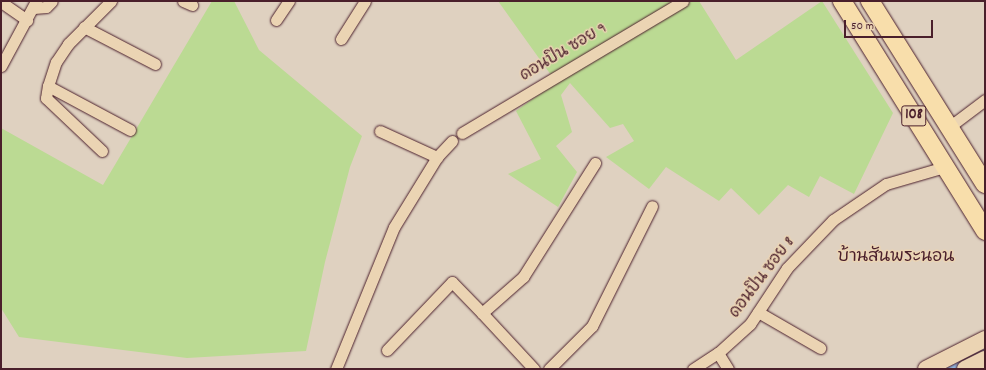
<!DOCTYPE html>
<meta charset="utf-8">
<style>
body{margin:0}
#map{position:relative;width:986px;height:370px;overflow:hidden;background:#dfd1c0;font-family:Dekko,"Playpen Sans Thai",sans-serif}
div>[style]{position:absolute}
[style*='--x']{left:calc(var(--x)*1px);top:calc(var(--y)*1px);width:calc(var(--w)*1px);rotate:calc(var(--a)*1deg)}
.green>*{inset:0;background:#bbda93}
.canal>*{height:12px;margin:-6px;padding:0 6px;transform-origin:6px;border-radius:6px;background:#93b9e3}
.roads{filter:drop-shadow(0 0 1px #4a1f2b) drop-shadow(0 0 1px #4a1f2b)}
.street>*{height:11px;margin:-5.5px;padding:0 5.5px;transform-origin:5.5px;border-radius:5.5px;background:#ebd4b3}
.secondary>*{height:16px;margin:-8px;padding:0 8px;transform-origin:8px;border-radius:8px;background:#ebd4b3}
.primary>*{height:18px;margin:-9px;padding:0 9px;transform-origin:9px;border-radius:9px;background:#f8deab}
span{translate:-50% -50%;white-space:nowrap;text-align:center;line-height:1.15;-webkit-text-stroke:3px #ebd4b3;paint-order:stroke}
.shield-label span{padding:1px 3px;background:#ebd4b3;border:1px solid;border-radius:3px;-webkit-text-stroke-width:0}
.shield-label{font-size:15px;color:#4a1f2b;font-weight:700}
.street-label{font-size:16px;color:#4a1f2b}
.neighbourhood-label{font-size:17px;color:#4a1f2b}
.frame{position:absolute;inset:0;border:2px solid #4a1f2b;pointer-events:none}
.scale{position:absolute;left:844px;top:20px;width:89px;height:18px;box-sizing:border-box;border:2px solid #4a1f2b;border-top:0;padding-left:5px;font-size:12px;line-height:14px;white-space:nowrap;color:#4a1f2b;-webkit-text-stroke:3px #ebd4b3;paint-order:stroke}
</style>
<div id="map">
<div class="green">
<div style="clip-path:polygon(212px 1px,234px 1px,259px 50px,362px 136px,350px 167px,325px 262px,306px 351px,187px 358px,19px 337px,1px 308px,1px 128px,103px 185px)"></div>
<div style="clip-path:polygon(498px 1px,699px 1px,736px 60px,822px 1px,893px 113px,854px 194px,820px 176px,809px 197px,788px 185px,759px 215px,731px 188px,719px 201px,666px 167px,649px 189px,606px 157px,634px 141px,623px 124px,610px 128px,570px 83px,561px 95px,572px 132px,556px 146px,577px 172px,558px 207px,508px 174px,541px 159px,516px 111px,556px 82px)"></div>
</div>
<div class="canal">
<div style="--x:946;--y:369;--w:44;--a:-28.3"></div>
</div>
<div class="roads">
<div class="street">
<div style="--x:183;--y:1;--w:10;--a:24"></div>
<div style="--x:1;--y:2;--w:32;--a:35"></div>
<div style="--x:34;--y:8;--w:12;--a:-5"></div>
<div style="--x:46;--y:7;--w:8;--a:-45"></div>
<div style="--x:276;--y:20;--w:23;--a:-56"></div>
<div style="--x:84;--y:27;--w:80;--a:27.5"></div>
<div style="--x:341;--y:39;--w:45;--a:-57.7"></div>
<div style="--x:1;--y:66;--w:74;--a:-61.7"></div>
<div style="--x:48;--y:86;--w:25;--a:-72"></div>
<div style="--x:56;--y:62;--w:22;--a:-56"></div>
<div style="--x:68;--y:44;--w:61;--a:-45"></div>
<div style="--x:949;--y:127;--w:45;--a:-36.9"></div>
<div style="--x:380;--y:131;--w:63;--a:24.5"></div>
<div style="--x:462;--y:133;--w:257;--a:-30.8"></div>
<div style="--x:102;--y:151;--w:77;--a:-136.6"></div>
<div style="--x:46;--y:98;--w:12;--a:-81"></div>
<div style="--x:48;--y:86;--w:93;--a:28.2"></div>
<div style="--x:758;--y:312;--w:72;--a:30.1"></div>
<div style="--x:387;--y:350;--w:94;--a:-46.3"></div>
<div style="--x:452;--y:282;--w:43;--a:45.9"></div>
<div style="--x:718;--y:353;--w:19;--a:58"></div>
<div style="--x:336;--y:369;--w:153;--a:-67.8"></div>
<div style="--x:394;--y:227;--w:82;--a:-58.4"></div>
<div style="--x:437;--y:157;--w:22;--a:-47"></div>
<div style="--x:534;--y:369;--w:76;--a:-132.9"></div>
<div style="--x:482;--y:313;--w:55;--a:-41.3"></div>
<div style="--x:523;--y:277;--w:135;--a:-57.7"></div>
<div style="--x:549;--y:369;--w:61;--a:-45"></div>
<div style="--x:592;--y:326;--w:134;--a:-63.4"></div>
<div style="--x:693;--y:369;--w:30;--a:-33"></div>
<div style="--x:718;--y:353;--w:43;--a:-42.2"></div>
<div style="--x:750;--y:324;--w:67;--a:-56.5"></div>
<div style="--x:787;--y:268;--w:66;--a:-46.2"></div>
<div style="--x:833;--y:220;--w:64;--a:-34.2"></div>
<div style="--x:886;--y:184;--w:61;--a:-16.1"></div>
</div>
<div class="secondary">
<div style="--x:926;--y:369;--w:66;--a:-27"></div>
<div style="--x:965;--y:369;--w:22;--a:-27"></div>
</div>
<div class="primary">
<div style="--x:842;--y:1;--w:271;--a:58.1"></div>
<div style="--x:870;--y:1;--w:216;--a:57.9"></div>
</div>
</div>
<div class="shield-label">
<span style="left:914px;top:116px">108</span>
</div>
<div class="street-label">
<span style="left:564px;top:53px;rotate:-31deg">ดอนปิน ซอย 9</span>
<span style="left:763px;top:278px;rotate:-53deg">ดอนปิน ซอย 8</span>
</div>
<div class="neighbourhood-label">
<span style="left:896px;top:259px">บ้านสันพระนอน</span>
</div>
<div class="frame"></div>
<div class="scale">50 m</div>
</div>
